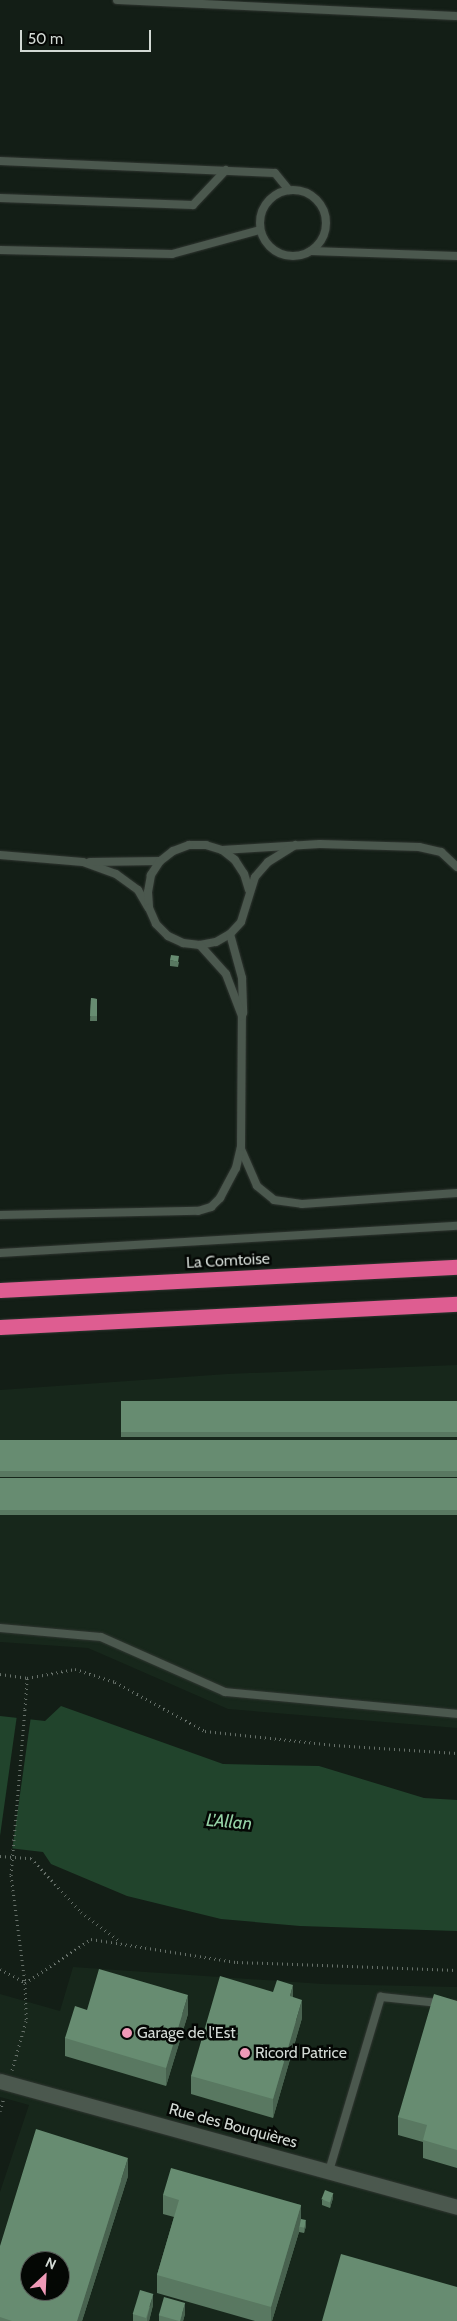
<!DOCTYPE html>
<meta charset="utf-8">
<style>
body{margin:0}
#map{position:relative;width:457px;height:2321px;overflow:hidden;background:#131e16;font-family:Cabin,sans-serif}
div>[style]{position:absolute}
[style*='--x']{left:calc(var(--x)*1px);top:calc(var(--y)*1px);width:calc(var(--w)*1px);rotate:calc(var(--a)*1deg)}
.built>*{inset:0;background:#17271b}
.water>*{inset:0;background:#21442c}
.pier>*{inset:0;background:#131e16;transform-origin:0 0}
.path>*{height:3px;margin-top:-1.5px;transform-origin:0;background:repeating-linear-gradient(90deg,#667069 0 1px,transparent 0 5px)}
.roads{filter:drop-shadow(0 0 1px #303631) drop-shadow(0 0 1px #303631)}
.service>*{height:8px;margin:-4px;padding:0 4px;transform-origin:4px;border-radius:4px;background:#4b584e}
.service>.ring{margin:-4px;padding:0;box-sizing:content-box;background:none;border:8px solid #4b584e;border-radius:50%}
.minor>*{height:15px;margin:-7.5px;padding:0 7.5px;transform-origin:7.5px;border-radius:7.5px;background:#4b584e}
.motorway>*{height:15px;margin:-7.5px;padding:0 7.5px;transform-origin:7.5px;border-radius:7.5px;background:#de5d91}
.path-bridge>*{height:3px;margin-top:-1.5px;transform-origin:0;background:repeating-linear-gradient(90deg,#667069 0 1px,transparent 0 5px)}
.wall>*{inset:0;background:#597861;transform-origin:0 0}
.shaded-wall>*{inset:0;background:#48624f}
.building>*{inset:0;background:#678c71;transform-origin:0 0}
.dots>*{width:14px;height:14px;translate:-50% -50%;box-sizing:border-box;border:2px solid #040704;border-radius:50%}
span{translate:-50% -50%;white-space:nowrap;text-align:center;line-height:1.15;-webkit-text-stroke:5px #040704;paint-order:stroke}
.street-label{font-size:16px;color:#d2d9d4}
.poi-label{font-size:16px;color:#d2d9d4}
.left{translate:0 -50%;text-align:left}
.water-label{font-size:18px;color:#95d2a6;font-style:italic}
.north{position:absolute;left:20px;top:2251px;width:50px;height:50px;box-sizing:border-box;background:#040704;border:1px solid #565b57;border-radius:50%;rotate:25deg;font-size:14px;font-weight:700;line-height:20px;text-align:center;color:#d2d9d4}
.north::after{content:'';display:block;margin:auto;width:18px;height:22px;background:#ef9ab7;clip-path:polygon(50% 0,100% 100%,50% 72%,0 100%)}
.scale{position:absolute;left:20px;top:30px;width:131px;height:22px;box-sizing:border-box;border:2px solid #d2d9d4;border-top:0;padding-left:6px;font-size:15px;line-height:18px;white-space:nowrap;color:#d2d9d4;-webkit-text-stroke:4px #040704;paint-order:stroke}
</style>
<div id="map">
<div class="built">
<div style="clip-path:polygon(457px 1365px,457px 1728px,228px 1709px,88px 1648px,0 1642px,0 1390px,227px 1374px)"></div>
<div style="clip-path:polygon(evenodd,73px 1967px,323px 1984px,457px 1987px,457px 2321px,0 2321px,0 2192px,29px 2105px,0 2097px,0 1994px,60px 2011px,73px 1967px,30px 2261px,60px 2261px,60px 2291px,30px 2291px,30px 2261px)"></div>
</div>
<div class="water">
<div style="clip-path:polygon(61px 1706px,223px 1764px,319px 1766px,424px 1798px,457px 1800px,457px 1931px,300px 1926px,221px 1919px,127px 1896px,51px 1864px,43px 1852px,0 1847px,0 1716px,45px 1721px)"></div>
</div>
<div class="pier">
<div style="left:17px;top:1715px;width:14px;height:136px;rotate:8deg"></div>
</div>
<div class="path">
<div style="--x:0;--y:1674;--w:27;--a:8"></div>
<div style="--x:25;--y:1709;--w:31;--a:-86"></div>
<div style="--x:27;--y:1678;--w:49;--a:-10.6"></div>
<div style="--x:75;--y:1669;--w:42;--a:18"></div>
<div style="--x:115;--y:1682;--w:102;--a:28.6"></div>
<div style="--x:205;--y:1731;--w:130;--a:6.2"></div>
<div style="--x:334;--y:1745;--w:123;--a:3.7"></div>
<div style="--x:0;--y:1856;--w:31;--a:4"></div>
<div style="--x:31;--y:1858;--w:74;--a:47.2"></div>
<div style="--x:81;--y:1912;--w:50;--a:36.9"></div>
<div style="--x:11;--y:1875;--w:109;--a:82.6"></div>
<div style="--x:25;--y:1983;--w:38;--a:88"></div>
<div style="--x:26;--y:2021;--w:51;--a:105.9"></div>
<div style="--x:0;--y:1969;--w:27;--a:28"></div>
<div style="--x:25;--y:1983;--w:79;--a:-33.7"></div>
<div style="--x:91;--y:1939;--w:148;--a:9"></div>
<div style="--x:237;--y:1962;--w:220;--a:2.1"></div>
<div style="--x:0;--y:2111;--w:14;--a:-73"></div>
</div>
<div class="roads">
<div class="service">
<div style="--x:117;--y:0;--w:340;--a:2.7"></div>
<div style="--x:0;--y:161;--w:275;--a:2.5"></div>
<div style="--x:275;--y:173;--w:22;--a:51"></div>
<div class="ring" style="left:260px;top:190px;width:58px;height:58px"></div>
<div style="--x:0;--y:198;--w:193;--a:2.1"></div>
<div style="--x:193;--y:205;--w:48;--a:-46.7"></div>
<div style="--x:0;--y:250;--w:172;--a:1.3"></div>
<div style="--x:172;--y:254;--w:91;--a:-15.3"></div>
<div style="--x:311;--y:251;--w:146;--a:2"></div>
<div style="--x:222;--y:850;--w:98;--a:-3.5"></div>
<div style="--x:320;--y:844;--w:99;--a:1.7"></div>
<div style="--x:419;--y:847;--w:23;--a:13"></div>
<div style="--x:441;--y:852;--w:22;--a:43"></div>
<div style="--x:0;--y:855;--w:83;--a:4.8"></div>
<div style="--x:83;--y:862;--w:35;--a:20"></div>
<div style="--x:116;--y:874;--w:27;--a:36"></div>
<div style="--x:138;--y:890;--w:20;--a:60"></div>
<div style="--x:90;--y:862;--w:70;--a:-0.8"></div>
<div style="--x:249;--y:890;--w:17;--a:-107"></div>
<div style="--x:244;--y:874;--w:17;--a:-123"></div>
<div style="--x:235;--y:860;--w:16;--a:-142"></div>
<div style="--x:222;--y:850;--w:17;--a:-163"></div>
<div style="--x:206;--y:845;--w:17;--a:180"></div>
<div style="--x:189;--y:845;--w:17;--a:159"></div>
<div style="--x:173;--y:851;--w:16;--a:142"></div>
<div style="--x:160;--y:861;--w:17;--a:123"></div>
<div style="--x:151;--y:875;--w:17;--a:100"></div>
<div style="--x:148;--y:892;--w:16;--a:86"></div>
<div style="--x:149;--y:908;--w:17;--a:66"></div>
<div style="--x:156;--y:924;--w:17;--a:45"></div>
<div style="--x:168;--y:936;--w:17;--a:25"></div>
<div style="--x:183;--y:943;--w:17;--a:7"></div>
<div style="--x:200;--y:945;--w:16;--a:-11"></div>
<div style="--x:216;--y:942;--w:16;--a:-30"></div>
<div style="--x:230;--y:934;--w:16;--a:-47"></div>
<div style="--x:241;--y:922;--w:47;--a:-72.7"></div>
<div style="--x:255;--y:877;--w:20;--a:-49"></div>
<div style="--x:268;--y:862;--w:32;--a:-32"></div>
<div style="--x:230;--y:934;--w:46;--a:74.7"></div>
<div style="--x:242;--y:978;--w:35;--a:88"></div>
<div style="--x:241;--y:1149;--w:40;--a:66.6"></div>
<div style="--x:257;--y:1186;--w:22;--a:39"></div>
<div style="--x:274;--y:1200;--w:28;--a:8"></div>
<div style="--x:302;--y:1204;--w:155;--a:-4.1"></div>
<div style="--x:0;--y:1215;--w:198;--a:-1.2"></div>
<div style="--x:198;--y:1211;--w:14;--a:-17"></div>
<div style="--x:211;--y:1207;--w:13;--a:-45"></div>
<div style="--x:220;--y:1198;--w:34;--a:-62"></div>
<div style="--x:236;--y:1168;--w:22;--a:-77"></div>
<div style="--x:241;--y:1147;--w:131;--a:-89.6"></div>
<div style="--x:242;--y:1016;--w:45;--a:-110.9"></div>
<div style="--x:226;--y:974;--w:39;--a:-132"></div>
<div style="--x:0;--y:1253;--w:458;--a:-3.4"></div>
<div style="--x:0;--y:1628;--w:101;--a:5.1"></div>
<div style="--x:101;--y:1637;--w:136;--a:23.9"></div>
<div style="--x:225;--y:1692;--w:233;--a:5.4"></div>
<div style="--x:329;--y:2171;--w:182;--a:-73.4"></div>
<div style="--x:381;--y:1997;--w:76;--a:6"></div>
</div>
<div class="minor">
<div style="--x:0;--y:2081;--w:474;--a:15.4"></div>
</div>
<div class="motorway">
<div style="--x:0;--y:1290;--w:458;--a:-2.9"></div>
<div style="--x:0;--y:1327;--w:458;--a:-2.9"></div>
</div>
</div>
<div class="path-bridge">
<div style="--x:11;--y:1875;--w:167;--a:-85.2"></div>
</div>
<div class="wall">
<div style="clip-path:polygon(170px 960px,179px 962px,178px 967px,170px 966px)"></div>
<div style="clip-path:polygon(91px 998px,97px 999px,97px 1021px,90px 1021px)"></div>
<div style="left:457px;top:1401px;width:36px;height:336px;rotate:90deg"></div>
<div style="left:457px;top:1440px;width:37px;height:457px;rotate:90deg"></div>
<div style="left:457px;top:1478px;width:37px;height:458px;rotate:90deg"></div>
<div style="clip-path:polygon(457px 2001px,457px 2168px,423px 2158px,423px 2142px,398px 2135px,398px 2117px)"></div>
<div style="clip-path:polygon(87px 2010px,188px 2014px,166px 2086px,65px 2056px,65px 2038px)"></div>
<div style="clip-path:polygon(302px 2018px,273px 2118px,191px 2094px,191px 2076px)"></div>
<div style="clip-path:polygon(128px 2176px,82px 2321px,0 2321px,0 2246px)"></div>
<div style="clip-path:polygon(163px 2195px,301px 2205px,301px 2219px,306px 2226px,304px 2233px,299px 2232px,272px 2321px,255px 2321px,157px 2293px,157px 2275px,174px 2217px,163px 2214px)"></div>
<div style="clip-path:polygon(333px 2198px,330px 2208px,322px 2205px,322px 2200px)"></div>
<div style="clip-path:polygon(153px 2305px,149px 2321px,133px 2321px,133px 2314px)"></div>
<div style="clip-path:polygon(185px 2314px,183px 2321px,159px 2321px,159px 2315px)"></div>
</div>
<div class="shaded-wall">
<div style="clip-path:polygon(293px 1985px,293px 2003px,290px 1996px)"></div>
<div style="clip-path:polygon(188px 1995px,188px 2014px,166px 2086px,166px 2068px)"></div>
<div style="clip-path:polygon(302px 2000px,302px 2018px,273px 2118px,273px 2099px)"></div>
<div style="clip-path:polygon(128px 2158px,128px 2176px,82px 2321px,77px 2321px)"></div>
<div style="clip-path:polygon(333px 2193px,333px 2198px,330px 2208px,330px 2203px)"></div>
<div style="clip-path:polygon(301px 2205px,301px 2224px,299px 2227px,299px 2232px,272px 2321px,271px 2321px,271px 2307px)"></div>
<div style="clip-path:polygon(306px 2220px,306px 2226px,304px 2233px,304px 2228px)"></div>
<div style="clip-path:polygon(153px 2294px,153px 2305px,149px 2321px,147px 2321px,147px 2318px)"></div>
<div style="clip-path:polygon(185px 2303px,185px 2314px,183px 2321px,180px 2321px)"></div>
</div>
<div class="building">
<div style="clip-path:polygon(171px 955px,179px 956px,178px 962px,170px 960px)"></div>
<div style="clip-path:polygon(91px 998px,97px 999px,97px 1016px,90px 1016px)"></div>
<div style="left:457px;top:1401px;width:31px;height:336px;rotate:90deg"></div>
<div style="left:457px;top:1440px;width:31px;height:457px;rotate:90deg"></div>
<div style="left:457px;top:1478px;width:32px;height:458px;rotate:90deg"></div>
<div style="clip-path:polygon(99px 1969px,188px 1995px,166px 2068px,65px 2038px,75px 2006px,87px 2010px)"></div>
<div style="clip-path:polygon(220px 1976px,273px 1992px,277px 1980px,293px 1985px,290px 1996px,302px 2000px,273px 2099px,191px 2076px)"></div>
<div style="clip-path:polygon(434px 1994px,457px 2001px,457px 2150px,423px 2140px,427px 2125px,398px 2117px)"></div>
<div style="clip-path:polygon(evenodd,36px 2129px,128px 2158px,77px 2321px,12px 2321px,0 2317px,0 2246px,36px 2129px,30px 2261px,60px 2261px,60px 2291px,30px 2291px,30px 2261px)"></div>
<div style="clip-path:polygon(171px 2168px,301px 2205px,271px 2307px,157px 2275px,179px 2200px,163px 2195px)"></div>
<div style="left:325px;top:2190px;width:9px;height:10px;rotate:21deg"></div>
<div style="left:301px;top:2219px;width:5px;height:8px;rotate:11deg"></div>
<div style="clip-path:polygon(341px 2254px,457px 2287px,457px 2321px,322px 2321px)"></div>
<div style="left:140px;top:2290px;width:14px;height:25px;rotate:17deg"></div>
<div style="left:164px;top:2297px;width:22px;height:19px;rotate:16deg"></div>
</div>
<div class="dots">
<div style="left:127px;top:2033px;background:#ef9ab7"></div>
<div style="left:245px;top:2053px;background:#ef9ab7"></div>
</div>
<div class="street-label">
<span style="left:228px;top:1261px;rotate:-3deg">La Comtoise</span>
<span style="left:233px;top:2126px;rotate:15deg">Rue des Bouquières</span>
</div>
<div class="poi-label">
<span class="left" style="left:137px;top:2033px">Garage de l'Est</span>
<span class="left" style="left:255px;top:2053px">Ricord Patrice</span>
</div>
<div class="water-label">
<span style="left:229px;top:1822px;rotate:5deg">L'Allan</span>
</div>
<div class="north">N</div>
<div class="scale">50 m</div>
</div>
